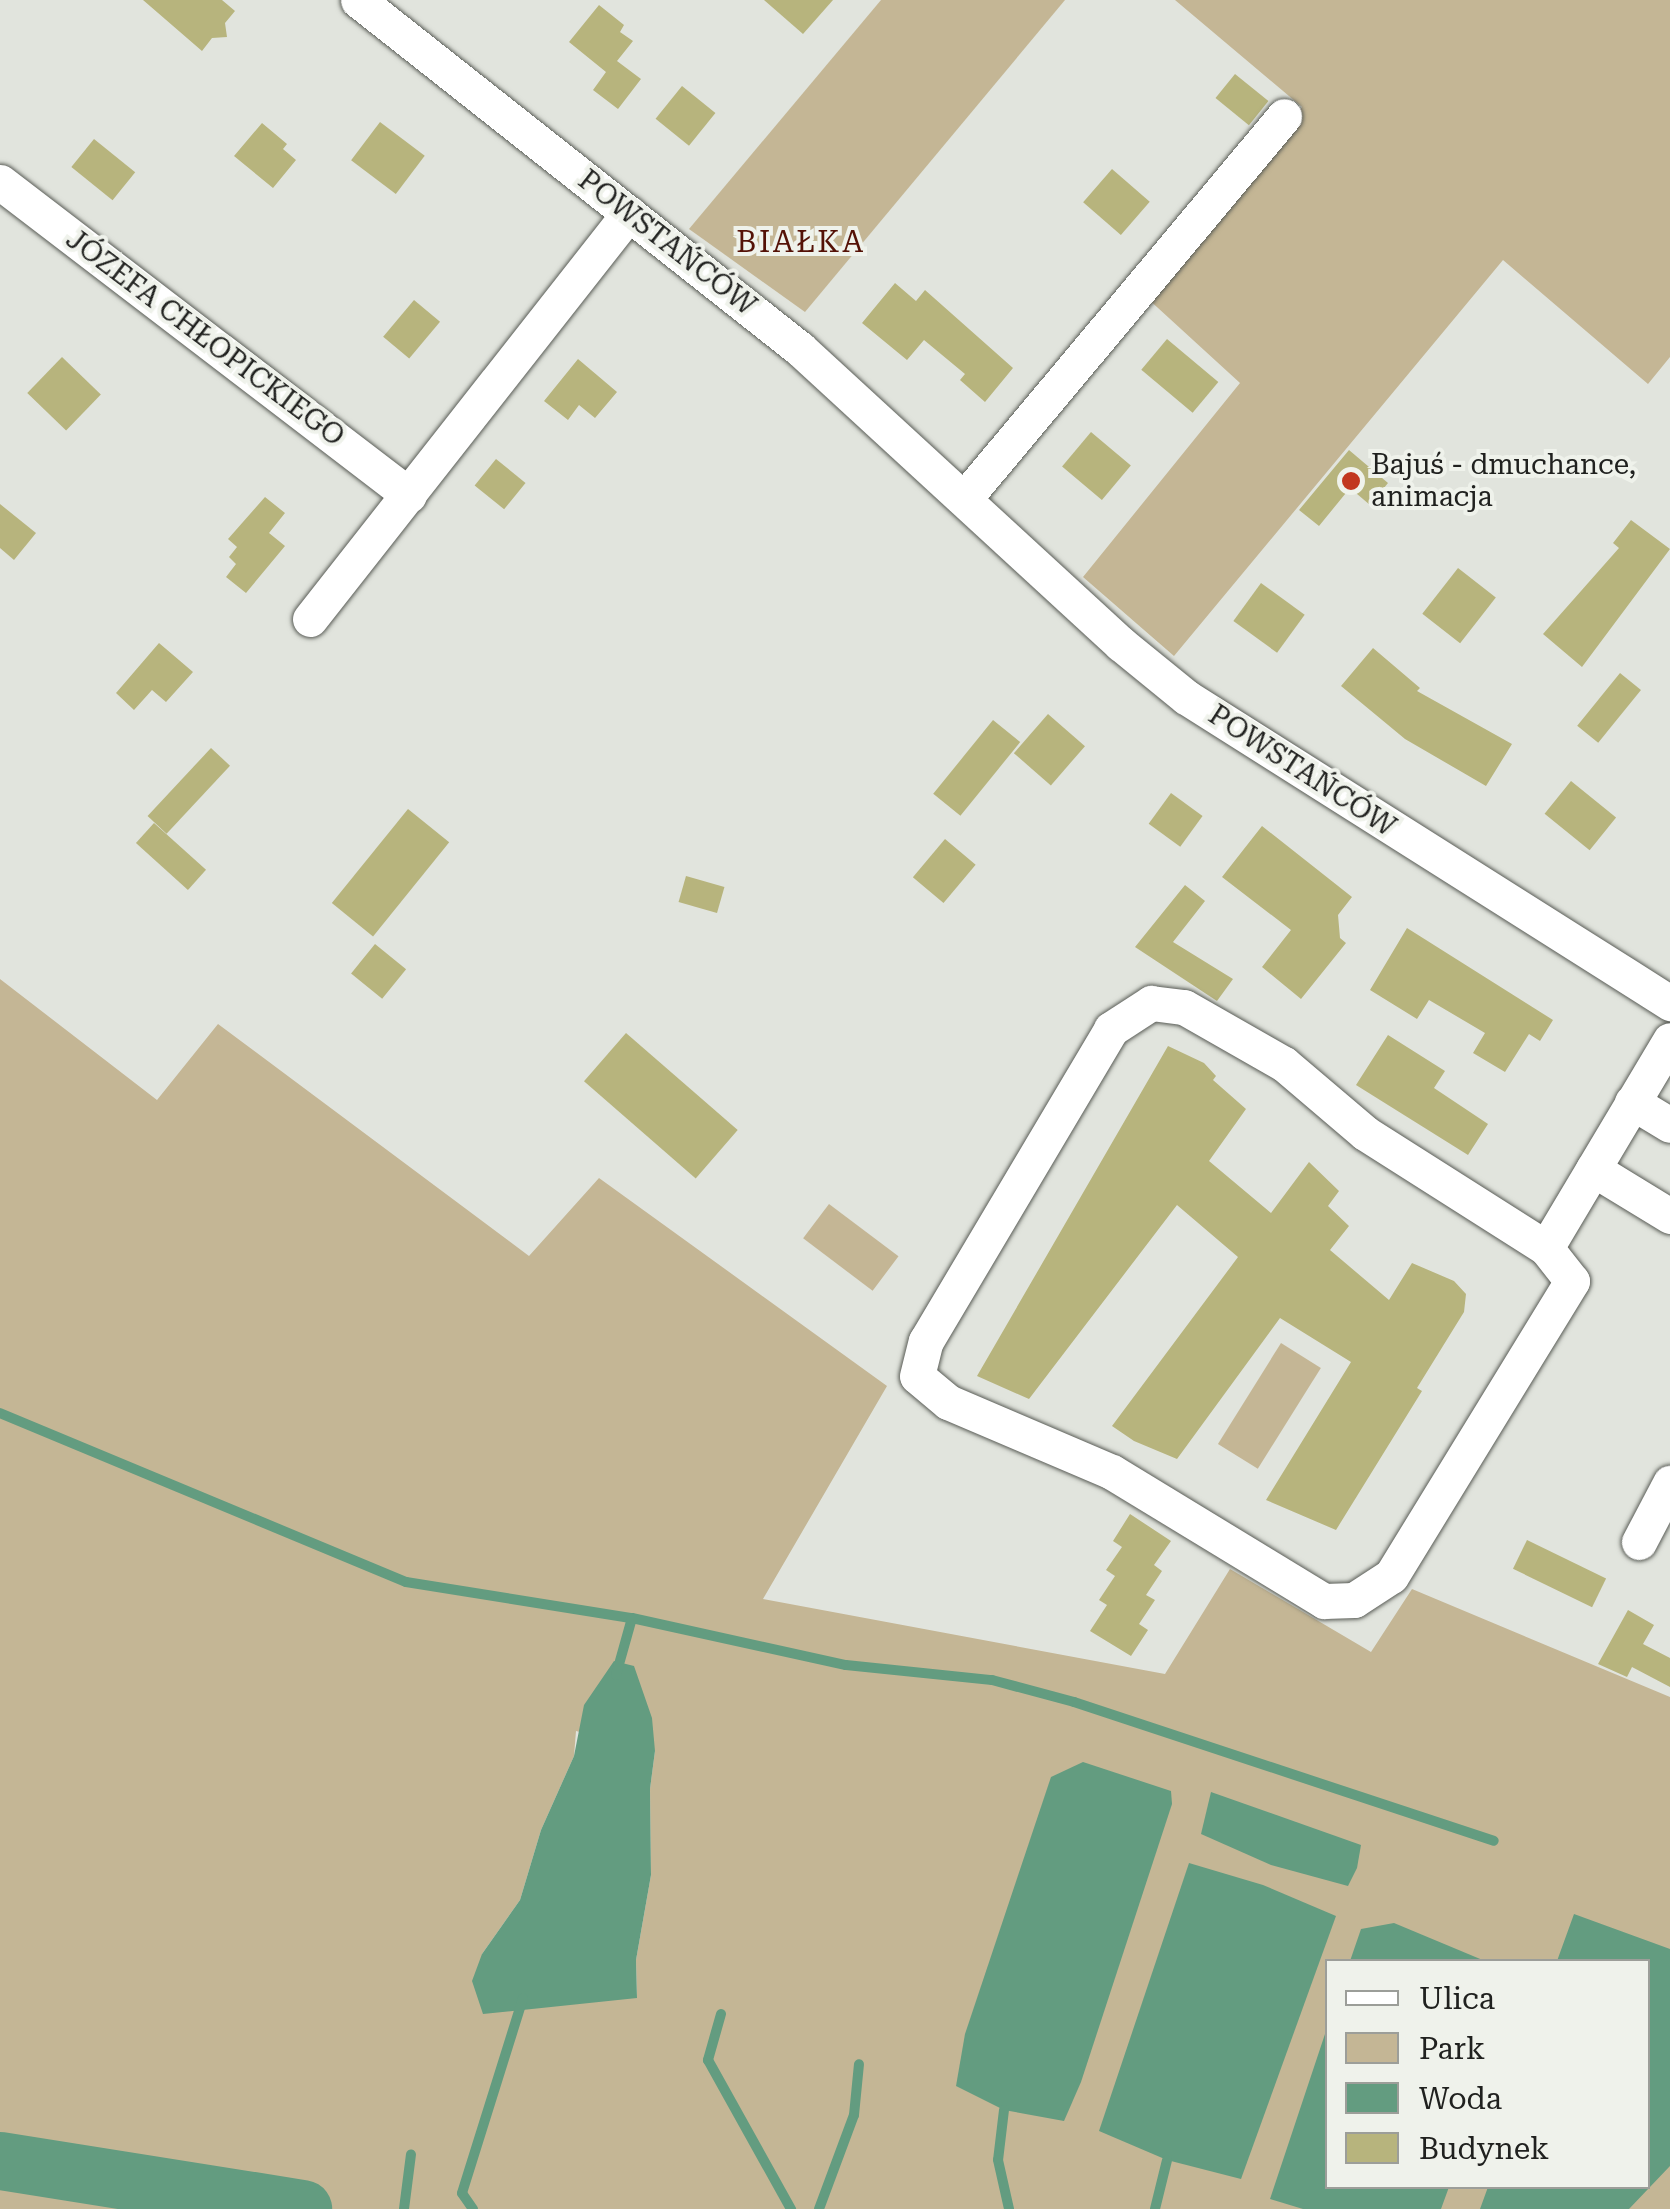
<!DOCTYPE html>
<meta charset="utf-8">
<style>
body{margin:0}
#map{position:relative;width:1670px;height:2209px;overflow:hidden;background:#e1e4dd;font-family:"Roboto Serif",serif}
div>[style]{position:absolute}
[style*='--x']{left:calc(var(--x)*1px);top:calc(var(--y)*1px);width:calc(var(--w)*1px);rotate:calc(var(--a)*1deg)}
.green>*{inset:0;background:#c4b695;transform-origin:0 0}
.water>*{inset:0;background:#639c80}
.stream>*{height:10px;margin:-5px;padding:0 5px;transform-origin:5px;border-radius:5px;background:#639c80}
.river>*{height:58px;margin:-29px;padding:0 29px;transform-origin:29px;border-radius:29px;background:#639c80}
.building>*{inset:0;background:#b7b47d;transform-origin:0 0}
.roads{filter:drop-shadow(0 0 2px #595c56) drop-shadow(0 0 2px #595c56)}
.minor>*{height:35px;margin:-17.5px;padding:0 17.5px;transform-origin:17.5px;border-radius:17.5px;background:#fff}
.dots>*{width:28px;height:28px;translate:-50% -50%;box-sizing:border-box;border:5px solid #eff2eb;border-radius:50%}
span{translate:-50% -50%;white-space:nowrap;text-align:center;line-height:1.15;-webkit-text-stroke:8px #eff2eb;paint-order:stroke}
.street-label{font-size:28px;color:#20211f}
.poi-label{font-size:28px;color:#20211f}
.left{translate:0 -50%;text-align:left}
.neighbourhood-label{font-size:30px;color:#541106;letter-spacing:2.5px}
.legend{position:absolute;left:1325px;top:1959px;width:325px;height:230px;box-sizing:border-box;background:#eff2eb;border:2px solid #9c9e99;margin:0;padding:12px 18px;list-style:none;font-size:30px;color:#20211f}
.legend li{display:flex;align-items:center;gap:20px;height:50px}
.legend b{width:50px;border:2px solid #9c9e99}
</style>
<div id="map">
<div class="green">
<div style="clip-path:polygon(881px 0,1065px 0,805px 312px,689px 229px)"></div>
<div style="clip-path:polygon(1175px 0,1670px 0,1670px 357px,1648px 384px,1503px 260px,1174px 656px,1083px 577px,1240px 383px,1146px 297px,1302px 107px)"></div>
<div style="clip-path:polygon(evenodd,0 979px,157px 1100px,218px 1024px,529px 1256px,599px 1178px,887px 1386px,763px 1599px,1165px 1674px,1230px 1569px,1371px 1652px,1412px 1589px,1670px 1697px,1670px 2209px,0 2209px,0 979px,576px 1731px,655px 1751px,650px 1789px,651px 1875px,636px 1960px,637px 1997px,482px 1954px,520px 1900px,541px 1830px,574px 1756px,576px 1731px,0 979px,1328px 1962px,1648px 1962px,1648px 2186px,1328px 2186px,1328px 1962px)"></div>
<div style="left:829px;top:1204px;width:87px;height:43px;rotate:37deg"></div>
<div style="left:1281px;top:1343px;width:47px;height:119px;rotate:32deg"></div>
</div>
<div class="water">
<div style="clip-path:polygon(614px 1661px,634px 1666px,652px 1718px,655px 1751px,650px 1789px,651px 1875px,636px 1960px,637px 1998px,483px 2014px,472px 1981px,482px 1954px,520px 1900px,541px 1830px,574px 1756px,584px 1705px)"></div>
<div style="clip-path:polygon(1083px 1762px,1171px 1791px,1172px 1804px,1081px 2082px,1064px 2121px,1004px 2110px,956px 2086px,965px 2034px,1051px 1777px)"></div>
<div style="clip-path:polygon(1211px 1792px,1361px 1845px,1357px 1868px,1348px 1886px,1271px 1865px,1201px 1834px)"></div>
<div style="clip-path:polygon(1189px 1863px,1263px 1885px,1336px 1916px,1241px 2179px,1167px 2160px,1099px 2131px)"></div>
<div style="clip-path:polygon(1574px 1914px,1670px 1949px,1670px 2166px,1629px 2209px,1480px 2209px,1488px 2187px,1648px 2186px,1648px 1962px,1557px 1961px)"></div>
<div style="clip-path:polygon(1394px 1923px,1485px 1961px,1350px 1961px,1361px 1929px)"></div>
<div style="clip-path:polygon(1327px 2028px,1328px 2186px,1449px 2187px,1441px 2209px,1303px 2209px,1270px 2199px)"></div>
</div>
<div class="stream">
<div style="--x:0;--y:1413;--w:440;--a:22.6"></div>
<div style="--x:406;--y:1582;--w:229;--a:9.1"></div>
<div style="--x:632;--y:1618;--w:219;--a:12.4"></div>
<div style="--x:846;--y:1665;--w:147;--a:5.9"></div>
<div style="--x:992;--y:1680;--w:85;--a:15"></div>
<div style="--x:1074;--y:1702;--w:442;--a:18.3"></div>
<div style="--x:616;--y:1675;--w:59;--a:-74.3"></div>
<div style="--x:721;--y:2014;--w:48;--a:105.8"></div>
<div style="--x:708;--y:2060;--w:171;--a:60.9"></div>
<div style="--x:1004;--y:2110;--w:50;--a:96.8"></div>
<div style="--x:998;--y:2160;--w:50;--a:77.3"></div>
<div style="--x:404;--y:2209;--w:55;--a:-82.7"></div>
<div style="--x:473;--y:2209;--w:19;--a:-125"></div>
<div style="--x:462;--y:2193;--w:204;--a:-72.6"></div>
<div style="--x:819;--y:2209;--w:100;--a:-69.6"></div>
<div style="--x:854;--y:2115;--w:51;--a:-84.4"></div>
<div style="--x:1155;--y:2209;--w:50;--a:-76.2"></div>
</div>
<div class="river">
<div style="--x:0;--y:2161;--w:307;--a:9"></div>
</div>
<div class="building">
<div style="clip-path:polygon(143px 0,222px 0,235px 11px,225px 23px,227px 37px,212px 38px,202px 51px)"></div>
<div style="clip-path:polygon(764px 0,833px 0,803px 34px)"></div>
<div style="clip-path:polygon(599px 5px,624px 25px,620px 32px,633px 41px,617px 61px,641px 79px,618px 109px,593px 90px,606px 72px,569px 42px)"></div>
<div style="left:1235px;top:74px;width:43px;height:31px;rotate:39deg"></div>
<div style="left:682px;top:86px;width:43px;height:42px;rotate:39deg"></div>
<div style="left:380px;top:122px;width:56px;height:48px;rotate:37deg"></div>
<div style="clip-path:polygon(262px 123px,287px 144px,283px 149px,296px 160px,273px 188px,234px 156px)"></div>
<div style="left:94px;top:139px;width:53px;height:36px;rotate:39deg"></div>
<div style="left:1112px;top:169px;width:50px;height:44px;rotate:41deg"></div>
<div style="clip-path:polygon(895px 283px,916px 301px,925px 290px,1013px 368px,985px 402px,960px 380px,965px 374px,924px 340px,907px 360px,862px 323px)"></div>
<div style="left:414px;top:300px;width:34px;height:48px;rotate:40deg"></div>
<div style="left:1167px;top:339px;width:67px;height:40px;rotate:40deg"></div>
<div style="left:62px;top:357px;width:54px;height:50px;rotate:44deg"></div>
<div style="clip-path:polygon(578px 359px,617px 392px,595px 418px,579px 405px,568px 420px,544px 401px)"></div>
<div style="left:1091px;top:432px;width:52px;height:45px;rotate:40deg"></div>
<div style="clip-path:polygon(1349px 450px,1388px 483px,1370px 505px,1350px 488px,1319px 526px,1299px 510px)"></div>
<div style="left:496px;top:459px;width:38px;height:34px;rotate:39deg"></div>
<div style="clip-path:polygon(265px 497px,285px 513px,269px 533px,285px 546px,246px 593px,226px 577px,236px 564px,229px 557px,237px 547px,228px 539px)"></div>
<div style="clip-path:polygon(0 504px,36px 533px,14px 560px,0 548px)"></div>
<div style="clip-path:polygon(1631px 520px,1670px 549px,1582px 667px,1543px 634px,1619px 548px,1613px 543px)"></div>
<div style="left:1458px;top:568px;width:48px;height:58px;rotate:38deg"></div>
<div style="left:1261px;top:583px;width:54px;height:47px;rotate:36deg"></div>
<div style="clip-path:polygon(159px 643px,193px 672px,166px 702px,152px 690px,134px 710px,116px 693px)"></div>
<div style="clip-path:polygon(1373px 648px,1420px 688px,1417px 691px,1512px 744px,1486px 786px,1405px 739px,1341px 686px)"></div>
<div style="left:1620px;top:673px;width:27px;height:68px;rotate:39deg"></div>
<div style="left:1048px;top:714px;width:49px;height:52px;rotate:41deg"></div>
<div style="left:993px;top:720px;width:35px;height:95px;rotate:39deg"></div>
<div style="left:211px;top:748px;width:26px;height:93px;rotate:43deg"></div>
<div style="left:1571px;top:781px;width:58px;height:42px;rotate:39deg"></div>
<div style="left:1171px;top:793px;width:39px;height:38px;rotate:36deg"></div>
<div style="left:408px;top:809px;width:53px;height:121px;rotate:39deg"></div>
<div style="left:154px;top:823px;width:70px;height:27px;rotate:42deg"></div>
<div style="clip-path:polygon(1262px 826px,1352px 897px,1338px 915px,1340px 938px,1346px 943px,1301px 999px,1262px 967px,1291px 930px,1222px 877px)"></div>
<div style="left:945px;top:839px;width:40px;height:50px;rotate:40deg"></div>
<div style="left:686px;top:876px;width:40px;height:27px;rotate:16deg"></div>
<div style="clip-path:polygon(1185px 885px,1205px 901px,1173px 942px,1233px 979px,1217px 1001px,1135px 947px)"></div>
<div style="clip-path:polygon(1407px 928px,1553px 1020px,1540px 1041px,1529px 1034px,1505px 1072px,1473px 1053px,1485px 1033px,1429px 1000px,1417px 1019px,1370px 990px)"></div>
<div style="left:375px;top:944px;width:40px;height:38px;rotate:39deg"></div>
<div style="left:626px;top:1033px;width:148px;height:64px;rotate:41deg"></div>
<div style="clip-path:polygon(1388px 1035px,1445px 1071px,1434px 1088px,1488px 1124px,1468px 1155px,1356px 1085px)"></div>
<div style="clip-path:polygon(1168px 1046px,1204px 1063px,1216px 1076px,1213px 1080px,1246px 1109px,1209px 1161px,1271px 1213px,1309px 1162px,1339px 1191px,1328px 1206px,1349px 1226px,1330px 1250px,1389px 1300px,1412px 1263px,1454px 1281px,1466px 1294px,1464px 1312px,1417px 1388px,1422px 1391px,1336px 1530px,1266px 1500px,1351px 1362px,1280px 1318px,1177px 1459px,1134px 1441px,1112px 1426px,1238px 1257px,1177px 1205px,1029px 1399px,977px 1376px)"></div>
<div style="clip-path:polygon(1130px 1514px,1171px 1541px,1154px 1565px,1162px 1571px,1146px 1595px,1155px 1600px,1139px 1624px,1148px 1630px,1131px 1656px,1090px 1631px,1107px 1605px,1099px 1600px,1115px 1576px,1106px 1570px,1122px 1547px,1113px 1541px)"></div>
<div style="left:1527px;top:1540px;width:88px;height:32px;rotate:26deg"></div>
<div style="clip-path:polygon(1628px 1610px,1654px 1625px,1643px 1644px,1670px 1658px,1670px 1687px,1632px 1667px,1627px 1677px,1598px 1664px)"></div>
</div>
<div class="roads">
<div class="minor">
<div style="--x:358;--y:0;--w:563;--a:38.29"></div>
<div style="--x:800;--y:349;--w:436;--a:42.6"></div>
<div style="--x:1121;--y:644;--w:84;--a:39.2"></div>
<div style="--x:1186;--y:697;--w:573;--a:32.3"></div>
<div style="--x:0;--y:182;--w:515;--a:37.43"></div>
<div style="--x:964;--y:499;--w:499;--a:-50.1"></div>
<div style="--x:310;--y:619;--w:516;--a:-51.84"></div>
<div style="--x:1151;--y:1003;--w:33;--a:7"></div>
<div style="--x:1184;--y:1007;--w:115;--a:29.7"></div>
<div style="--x:1284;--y:1064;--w:106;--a:40.4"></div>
<div style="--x:1365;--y:1133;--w:214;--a:32.4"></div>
<div style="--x:1546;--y:1248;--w:42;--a:51.8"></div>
<div style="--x:1572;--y:1281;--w:346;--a:121.5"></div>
<div style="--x:1391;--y:1576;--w:44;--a:147"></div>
<div style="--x:1354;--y:1600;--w:30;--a:178"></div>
<div style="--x:1324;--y:1601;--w:248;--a:-148.7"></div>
<div style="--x:1112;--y:1472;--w:178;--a:-156.9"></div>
<div style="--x:948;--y:1402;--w:40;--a:-140"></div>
<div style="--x:917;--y:1376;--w:36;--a:-76"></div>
<div style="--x:926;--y:1341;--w:363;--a:-59.3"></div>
<div style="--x:1111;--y:1029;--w:48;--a:-33"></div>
<div style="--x:1632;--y:1102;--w:44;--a:31.2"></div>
<div style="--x:1593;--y:1169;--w:90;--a:31.4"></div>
<div style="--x:1546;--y:1248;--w:242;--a:-59.2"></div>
<div style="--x:1639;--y:1542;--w:67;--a:-62.3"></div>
</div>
</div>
<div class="dots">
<div style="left:1351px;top:481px;background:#c2371f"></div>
</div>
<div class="street-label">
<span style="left:667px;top:243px;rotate:38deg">POWSTAŃCÓW</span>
<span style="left:205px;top:338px;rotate:37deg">JÓZEFA CHŁOPICKIEGO</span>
<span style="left:1302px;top:771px;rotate:33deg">POWSTAŃCÓW</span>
</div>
<div class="poi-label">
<span class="left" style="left:1371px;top:481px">Bajuś - dmuchance,<br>animacja</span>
</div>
<div class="neighbourhood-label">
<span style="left:801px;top:242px">BIAŁKA</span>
</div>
<ul class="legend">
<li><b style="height:12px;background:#fff"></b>Ulica</li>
<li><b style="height:28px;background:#c4b695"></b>Park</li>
<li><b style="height:28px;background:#639c80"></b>Woda</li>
<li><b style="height:28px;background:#b7b47d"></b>Budynek</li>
</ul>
</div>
